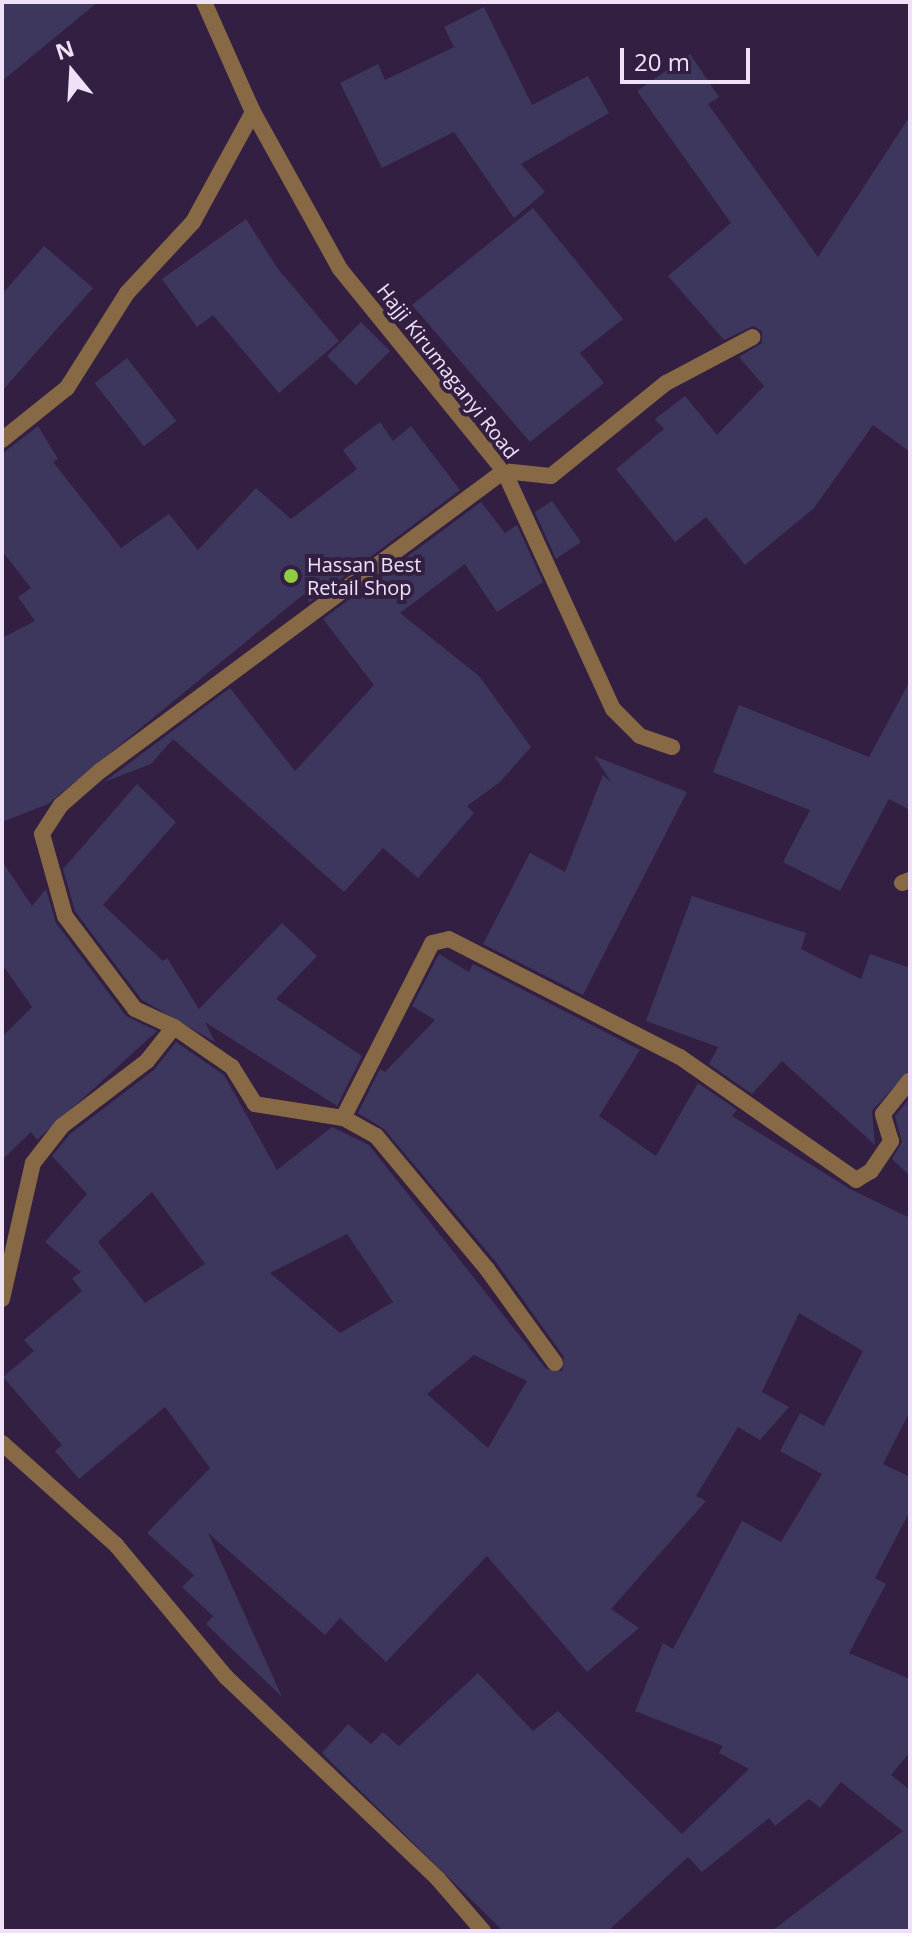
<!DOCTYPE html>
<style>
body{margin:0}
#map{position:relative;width:912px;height:1933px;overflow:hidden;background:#331f41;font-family:"Open Sans",sans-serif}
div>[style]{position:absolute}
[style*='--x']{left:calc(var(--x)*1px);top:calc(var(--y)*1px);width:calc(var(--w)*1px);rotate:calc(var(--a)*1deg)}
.building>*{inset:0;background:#3d375d;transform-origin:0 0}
.lane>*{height:16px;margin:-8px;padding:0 8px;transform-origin:8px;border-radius:8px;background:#876946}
.street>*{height:16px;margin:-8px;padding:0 8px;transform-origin:8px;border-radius:8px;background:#876946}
.dots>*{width:22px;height:22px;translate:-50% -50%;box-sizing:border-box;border:4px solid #331f41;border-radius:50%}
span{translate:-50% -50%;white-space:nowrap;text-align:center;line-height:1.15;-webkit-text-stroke:8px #331f41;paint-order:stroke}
.street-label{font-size:20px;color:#eee1f8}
.poi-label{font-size:20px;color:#eee1f8}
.left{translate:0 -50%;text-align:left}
.frame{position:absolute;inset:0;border:4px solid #eee1f8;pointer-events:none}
.north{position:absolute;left:32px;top:32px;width:80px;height:80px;-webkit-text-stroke:6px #331f41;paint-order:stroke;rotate:342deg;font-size:22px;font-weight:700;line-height:32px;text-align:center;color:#eee1f8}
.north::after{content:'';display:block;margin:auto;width:28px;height:36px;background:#eee1f8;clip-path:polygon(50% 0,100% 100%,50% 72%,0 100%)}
.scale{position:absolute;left:620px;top:48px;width:130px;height:36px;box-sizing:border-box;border:4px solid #eee1f8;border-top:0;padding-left:10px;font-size:24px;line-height:28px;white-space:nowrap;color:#eee1f8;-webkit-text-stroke:6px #331f41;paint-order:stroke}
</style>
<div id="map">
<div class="building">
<div style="clip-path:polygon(2px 2px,98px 2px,2px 81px)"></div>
<div style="clip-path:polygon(484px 7px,532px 105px,588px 76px,609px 113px,521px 164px,545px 192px,514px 218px,454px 132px,382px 168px,340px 83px,378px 64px,385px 80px,454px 47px,444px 27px)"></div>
<div style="clip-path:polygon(690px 54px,719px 97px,708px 104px,818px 257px,910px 116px,910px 452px,873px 425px,814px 508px,745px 565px,706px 517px,675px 542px,616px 469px,664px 429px,655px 419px,685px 396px,717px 435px,764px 386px,739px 357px,762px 343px,762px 331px,753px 326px,724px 340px,668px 276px,731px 223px,637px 91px)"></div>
<div style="clip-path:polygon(533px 208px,623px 319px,580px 353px,604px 383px,530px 442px,412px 305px)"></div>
<div style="clip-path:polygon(246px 219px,278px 269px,339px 341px,279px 393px,213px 315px,197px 327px,162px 279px)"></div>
<div style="clip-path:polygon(44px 246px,93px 288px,2px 391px,2px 294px)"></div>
<div style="left:361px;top:322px;width:41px;height:48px;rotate:45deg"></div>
<div style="left:127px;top:358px;width:80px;height:41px;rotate:52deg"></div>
<div style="clip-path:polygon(380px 422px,393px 441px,411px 426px,460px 490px,310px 602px,304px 594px,48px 804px,2px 822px,2px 638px,35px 621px,18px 597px,31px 588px,2px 551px,2px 454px,38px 426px,58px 459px,53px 462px,121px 548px,169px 514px,198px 550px,256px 488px,291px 519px,357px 469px,343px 450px)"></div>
<div style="clip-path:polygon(552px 501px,581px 542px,556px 559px,535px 512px)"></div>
<div style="clip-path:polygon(481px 502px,505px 533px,517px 525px,543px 582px,497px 612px,465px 564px,400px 613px,479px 676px,531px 747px,500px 782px,467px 806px,474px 813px,418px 878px,383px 848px,344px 892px,173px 739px,151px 764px,104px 782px,230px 688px,295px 771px,374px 685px,323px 619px)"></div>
<div style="clip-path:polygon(910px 681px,910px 810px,889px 799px,840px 891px,783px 862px,810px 810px,713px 772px,739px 705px,869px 757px)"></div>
<div style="clip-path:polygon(594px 756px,687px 792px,583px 995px,483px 944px,530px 853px,565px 872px,603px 775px,612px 783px)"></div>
<div style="clip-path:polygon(137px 784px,176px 822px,103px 905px,163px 961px,167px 958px,199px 1009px,282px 923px,317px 956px,276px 999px,362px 1056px,337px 1106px,205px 1022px,215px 1042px,142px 1000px,75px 911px,63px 869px)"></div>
<div style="clip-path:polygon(2px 861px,32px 906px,46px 889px,56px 923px,126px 1016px,157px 1031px,37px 1140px,31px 1132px,2px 1160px,2px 1037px,32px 1007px,2px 964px)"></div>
<div style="clip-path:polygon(692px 896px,806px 933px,801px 949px,861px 979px,870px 954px,910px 968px,910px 1069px,872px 1111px,875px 1145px,782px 1061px,752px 1094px,709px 1064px,718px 1047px,646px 1021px)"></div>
<div style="clip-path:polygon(evenodd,439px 954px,469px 972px,473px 964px,640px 1050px,599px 1116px,656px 1156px,698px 1083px,737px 1110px,732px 1116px,850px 1189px,910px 1218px,910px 1411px,883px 1464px,910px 1477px,910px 1511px,875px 1578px,886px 1584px,849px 1653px,910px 1679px,910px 1752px,891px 1775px,910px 1790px,910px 1931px,772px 1931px,903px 1831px,841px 1782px,820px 1808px,809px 1799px,775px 1826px,769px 1818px,702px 1872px,688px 1857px,608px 1931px,503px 1931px,322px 1753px,348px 1724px,371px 1744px,383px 1732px,399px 1746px,478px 1673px,533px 1731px,558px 1711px,682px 1834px,749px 1769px,719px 1753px,723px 1746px,635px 1711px,663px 1643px,673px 1649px,742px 1521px,781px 1542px,822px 1474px,780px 1451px,800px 1413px,824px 1426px,863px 1351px,799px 1313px,762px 1392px,789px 1407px,760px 1440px,738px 1427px,696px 1496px,706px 1501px,611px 1609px,639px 1628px,587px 1672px,487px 1556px,386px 1662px,340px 1618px,325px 1635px,208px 1533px,282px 1697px,206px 1624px,213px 1616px,182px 1587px,194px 1575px,147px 1533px,210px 1468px,165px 1407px,79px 1479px,55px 1451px,62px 1445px,3px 1377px,34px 1351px,24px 1340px,82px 1291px,72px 1278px,81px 1272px,45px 1242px,87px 1194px,52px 1156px,70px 1134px,154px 1070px,176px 1042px,224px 1075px,277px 1170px,332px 1127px,369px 1145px,546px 1369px,562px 1371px,564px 1357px,496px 1262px,384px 1129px,358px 1113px,380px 1069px,385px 1072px,435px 1020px,412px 1006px,439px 954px,152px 1192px,205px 1264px,145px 1303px,98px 1242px,152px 1192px,439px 954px,347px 1234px,393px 1302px,340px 1333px,270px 1273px,347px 1234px,439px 954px,474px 1355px,527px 1381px,488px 1448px,427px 1394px,474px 1355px)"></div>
<div style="clip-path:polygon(910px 1098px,910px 1176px,892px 1159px,902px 1142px,895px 1116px)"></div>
</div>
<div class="lane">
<div style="--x:902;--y:883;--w:9;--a:-21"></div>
</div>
<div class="street">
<div style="--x:204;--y:2;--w:120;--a:66"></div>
<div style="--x:253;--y:112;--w:179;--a:61"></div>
<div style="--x:340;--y:269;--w:260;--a:50.9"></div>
<div style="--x:504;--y:471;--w:262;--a:65.4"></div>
<div style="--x:613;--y:709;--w:38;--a:45"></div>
<div style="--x:640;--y:736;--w:34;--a:19"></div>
<div style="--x:2;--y:440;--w:83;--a:-38.7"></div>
<div style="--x:67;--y:388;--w:112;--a:-57.7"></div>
<div style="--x:127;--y:293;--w:97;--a:-47.1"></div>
<div style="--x:193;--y:222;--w:125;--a:-61.4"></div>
<div style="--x:343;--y:1118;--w:196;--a:-63"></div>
<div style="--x:432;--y:943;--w:17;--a:-13"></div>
<div style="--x:449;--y:939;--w:259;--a:27.1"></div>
<div style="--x:680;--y:1057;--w:215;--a:34.9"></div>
<div style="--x:856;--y:1180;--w:17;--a:-31"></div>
<div style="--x:871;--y:1171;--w:36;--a:-56"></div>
<div style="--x:891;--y:1141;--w:28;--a:-107"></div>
<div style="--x:883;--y:1114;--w:43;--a:-51.5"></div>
<div style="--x:2;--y:1299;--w:139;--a:-77.2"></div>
<div style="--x:33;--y:1163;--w:47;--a:-51.9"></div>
<div style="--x:62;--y:1126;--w:107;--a:-37.4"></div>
<div style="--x:147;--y:1061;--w:43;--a:-51.5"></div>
<div style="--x:555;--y:1363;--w:116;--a:-125.9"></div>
<div style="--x:487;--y:1269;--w:173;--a:-129.8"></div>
<div style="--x:376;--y:1136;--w:38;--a:-151"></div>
<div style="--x:343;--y:1118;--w:89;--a:-171"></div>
<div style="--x:255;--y:1104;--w:44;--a:-121.9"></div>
<div style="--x:232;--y:1067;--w:70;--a:-145.4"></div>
<div style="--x:174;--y:1027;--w:43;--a:-155.2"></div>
<div style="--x:135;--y:1009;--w:116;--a:-127"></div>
<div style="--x:65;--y:916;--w:85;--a:-105.7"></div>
<div style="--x:42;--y:834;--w:35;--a:-57"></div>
<div style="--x:61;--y:805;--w:52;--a:-41.1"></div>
<div style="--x:100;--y:771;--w:503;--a:-36.6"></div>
<div style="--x:504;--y:471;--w:47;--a:6.1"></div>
<div style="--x:551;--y:476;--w:148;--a:-39"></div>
<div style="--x:666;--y:383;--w:98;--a:-27.9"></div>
<div style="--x:2;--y:1443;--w:153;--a:41.8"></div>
<div style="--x:116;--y:1545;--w:172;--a:50.2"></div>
<div style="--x:226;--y:1677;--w:293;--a:43.6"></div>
<div style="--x:438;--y:1879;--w:69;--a:49.1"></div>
</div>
<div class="dots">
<div style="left:291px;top:576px;background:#90cd40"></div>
</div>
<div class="street-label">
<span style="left:448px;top:371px;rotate:52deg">Hajji Kirumaganyi Road</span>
</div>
<div class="poi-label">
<span class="left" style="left:307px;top:576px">Hassan Best<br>Retail Shop</span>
</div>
<div class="frame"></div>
<div class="north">N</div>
<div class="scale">20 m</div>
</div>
